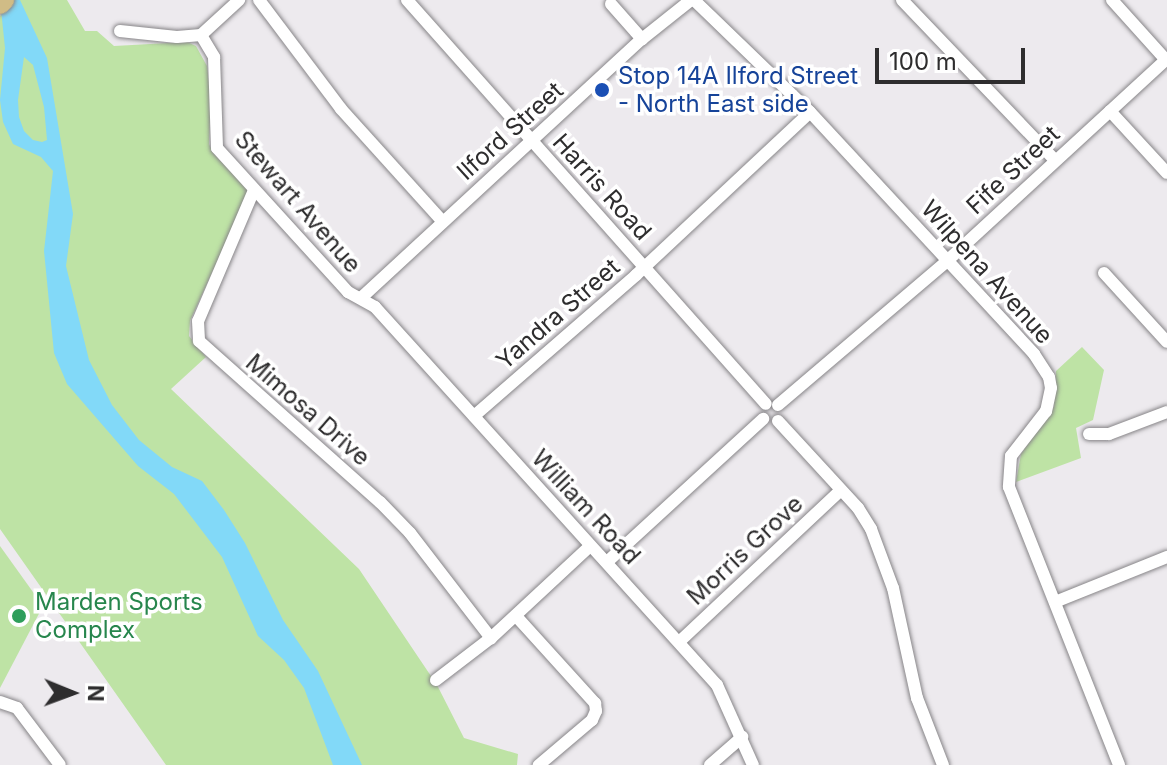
<!DOCTYPE html>
<style>
body{margin:0}
#map{position:relative;width:1167px;height:765px;overflow:hidden;background:#edeaee;font-family:Inter,sans-serif}
div>[style]{position:absolute}
[style*='--x']{left:calc(var(--x)*1px);top:calc(var(--y)*1px);width:calc(var(--w)*1px);rotate:calc(var(--a)*1deg)}
.green>*{inset:0;background:#bee3a5}
.water>*{inset:0;background:#82d9f8}
.roads{filter:drop-shadow(0 0 2px #878588) drop-shadow(0 0 2px #878588)}
.minor>*{height:12px;margin:-6px;padding:0 6px;transform-origin:6px;border-radius:6px;background:#fff}
.trunk>*{height:20px;margin:-10px;padding:0 10px;transform-origin:10px;border-radius:10px;background:#d0bc86}
.dots>*{width:22px;height:22px;translate:-50% -50%;box-sizing:border-box;border:4px solid #fff;border-radius:50%}
span{translate:-50% -50%;white-space:nowrap;text-align:center;line-height:1.15;-webkit-text-stroke:7px #fff;paint-order:stroke}
.transit-label{font-size:24px;color:#164399}
.left{translate:0 -50%;text-align:left}
.street-label{font-size:24px;color:#2e2d2e}
.leisure-label{font-size:24px;color:#27864d}
.north{position:absolute;left:32px;top:653px;width:80px;height:80px;-webkit-text-stroke:6px #fff;paint-order:stroke;rotate:91deg;font-size:22px;font-weight:700;line-height:32px;text-align:center;color:#2e2d2e}
.north::after{content:'';display:block;margin:auto;width:28px;height:36px;background:#2e2d2e;clip-path:polygon(50% 0,100% 100%,50% 72%,0 100%)}
.scale{position:absolute;left:875px;top:48px;width:150px;height:36px;box-sizing:border-box;border:4px solid #2e2d2e;border-top:0;padding-left:10px;font-size:24px;line-height:28px;white-space:nowrap;color:#2e2d2e;-webkit-text-stroke:6px #fff;paint-order:stroke}
</style>
<div id="map">
<div class="green">
<div style="clip-path:polygon(16px 0,67px 0,85px 31px,97px 31px,114px 46px,187px 42px,196px 46px,207px 66px,211px 97px,209px 144px,213px 153px,249px 191px,190px 321px,189px 336px,206px 357px,171px 389px,359px 569px,437px 685px,464px 738px,518px 754px,517px 765px,166px 765px,0 529px,0 16px)"></div>
<div style="clip-path:polygon(1082px 347px,1104px 370px,1093px 420px,1076px 428px,1081px 458px,1016px 482px,1021px 454px,1054px 407px,1056px 371px)"></div>
<div style="clip-path:polygon(0 546px,43px 606px,0 688px)"></div>
</div>
<div class="water">
<div style="clip-path:polygon(evenodd,0 0,20px 0,47px 58px,73px 214px,66px 266px,89px 360px,112px 405px,139px 440px,172px 467px,202px 481px,224px 510px,245px 543px,283px 620px,318px 671px,362px 765px,333px 765px,304px 688px,284px 660px,258px 636px,222px 557px,174px 494px,138px 466px,67px 384px,54px 353px,44px 251px,53px 171px,41px 157px,13px 144px,3px 122px,0 100px,5px 48px,0 0,24px 57px,33px 65px,44px 107px,47px 140px,42px 142px,33px 140px,24px 131px,19px 117px,18px 100px,24px 57px)"></div>
</div>
<div class="roads">
<div class="minor">
<div style="--x:259;--y:0;--w:136;--a:53"></div>
<div style="--x:341;--y:109;--w:152;--a:47.9"></div>
<div style="--x:407;--y:0;--w:540;--a:48.38"></div>
<div style="--x:694;--y:0;--w:161;--a:44"></div>
<div style="--x:810;--y:112;--w:330;--a:47.2"></div>
<div style="--x:1034;--y:354;--w:27;--a:57"></div>
<div style="--x:1049;--y:377;--w:11;--a:80"></div>
<div style="--x:1051;--y:388;--w:24;--a:102"></div>
<div style="--x:1046;--y:411;--w:57;--a:127.9"></div>
<div style="--x:1011;--y:456;--w:31;--a:94"></div>
<div style="--x:1009;--y:487;--w:299;--a:68.4"></div>
<div style="--x:902;--y:0;--w:221;--a:46.3"></div>
<div style="--x:1112;--y:0;--w:81;--a:48"></div>
<div style="--x:611;--y:4;--w:47;--a:48.5"></div>
<div style="--x:120;--y:31;--w:57;--a:6"></div>
<div style="--x:177;--y:37;--w:24;--a:-5"></div>
<div style="--x:201;--y:35;--w:26;--a:59"></div>
<div style="--x:214;--y:57;--w:91;--a:88.1"></div>
<div style="--x:217;--y:148;--w:195;--a:47.7"></div>
<div style="--x:348;--y:292;--w:31;--a:29"></div>
<div style="--x:375;--y:307;--w:510;--a:47.86"></div>
<div style="--x:717;--y:685;--w:88;--a:65.8"></div>
<div style="--x:201;--y:35;--w:52;--a:-42.6"></div>
<div style="--x:1110;--y:111;--w:84;--a:47.4"></div>
<div style="--x:254;--y:190;--w:142;--a:113.1"></div>
<div style="--x:198;--y:321;--w:20;--a:87"></div>
<div style="--x:199;--y:341;--w:242;--a:41.7"></div>
<div style="--x:380;--y:502;--w:43;--a:45.9"></div>
<div style="--x:410;--y:533;--w:133;--a:52.4"></div>
<div style="--x:1104;--y:273;--w:93;--a:47.6"></div>
<div style="--x:361;--y:298;--w:382;--a:-42.7"></div>
<div style="--x:642;--y:39;--w:63;--a:-38.5"></div>
<div style="--x:778;--y:405;--w:222;--a:-40.4"></div>
<div style="--x:947;--y:261;--w:299;--a:-42.6"></div>
<div style="--x:474;--y:416;--w:215;--a:-41"></div>
<div style="--x:636;--y:275;--w:238;--a:-43.1"></div>
<div style="--x:778;--y:421;--w:118;--a:47.4"></div>
<div style="--x:858;--y:508;--w:25;--a:58"></div>
<div style="--x:871;--y:529;--w:63;--a:69.6"></div>
<div style="--x:893;--y:588;--w:113;--a:77.7"></div>
<div style="--x:917;--y:698;--w:72;--a:68.8"></div>
<div style="--x:1089;--y:434;--w:20;--a:0"></div>
<div style="--x:1109;--y:434;--w:62;--a:-20.8"></div>
<div style="--x:607;--y:562;--w:212;--a:-42.5"></div>
<div style="--x:1055;--y:602;--w:121;--a:-21.9"></div>
<div style="--x:516;--y:616;--w:118;--a:47.8"></div>
<div style="--x:595;--y:703;--w:8;--a:83"></div>
<div style="--x:596;--y:711;--w:10;--a:114"></div>
<div style="--x:592;--y:720;--w:70;--a:139.7"></div>
<div style="--x:679;--y:642;--w:222;--a:-43.2"></div>
<div style="--x:436;--y:680;--w:69;--a:-37.4"></div>
<div style="--x:491;--y:638;--w:134;--a:-42.9"></div>
<div style="--x:0;--y:702;--w:18;--a:19"></div>
<div style="--x:17;--y:708;--w:71;--a:53"></div>
<div style="--x:710;--y:765;--w:43;--a:-41.2"></div>
</div>
<div class="trunk">
<div style="--x:0;--y:4;--w:6;--a:-45"></div>
</div>
</div>
<div class="dots">
<div style="left:602px;top:90px;background:#1a4fb4"></div>
<div style="left:19px;top:616px;background:#2e9e5b"></div>
</div>
<div class="transit-label">
<span class="left" style="left:618px;top:90px">Stop 14A Ilford Street<br>- North East side</span>
</div>
<div class="street-label">
<span style="left:510px;top:131px;rotate:-42deg">Ilford Street</span>
<span style="left:1013px;top:170px;rotate:-43deg">Fife Street</span>
<span style="left:602px;top:187px;rotate:48deg">Harris Road</span>
<span style="left:298px;top:202px;rotate:49deg">Stewart Avenue</span>
<span style="left:987px;top:272px;rotate:48deg">Wilpena Avenue</span>
<span style="left:558px;top:314px;rotate:-41deg">Yandra Street</span>
<span style="left:308px;top:410px;rotate:41deg">Mimosa Drive</span>
<span style="left:586px;top:507px;rotate:47deg">William Road</span>
<span style="left:745px;top:550px;rotate:-43deg">Morris Grove</span>
</div>
<div class="leisure-label">
<span class="left" style="left:35px;top:616px">Marden Sports<br>Complex</span>
</div>
<div class="north">N</div>
<div class="scale">100 m</div>
</div>
